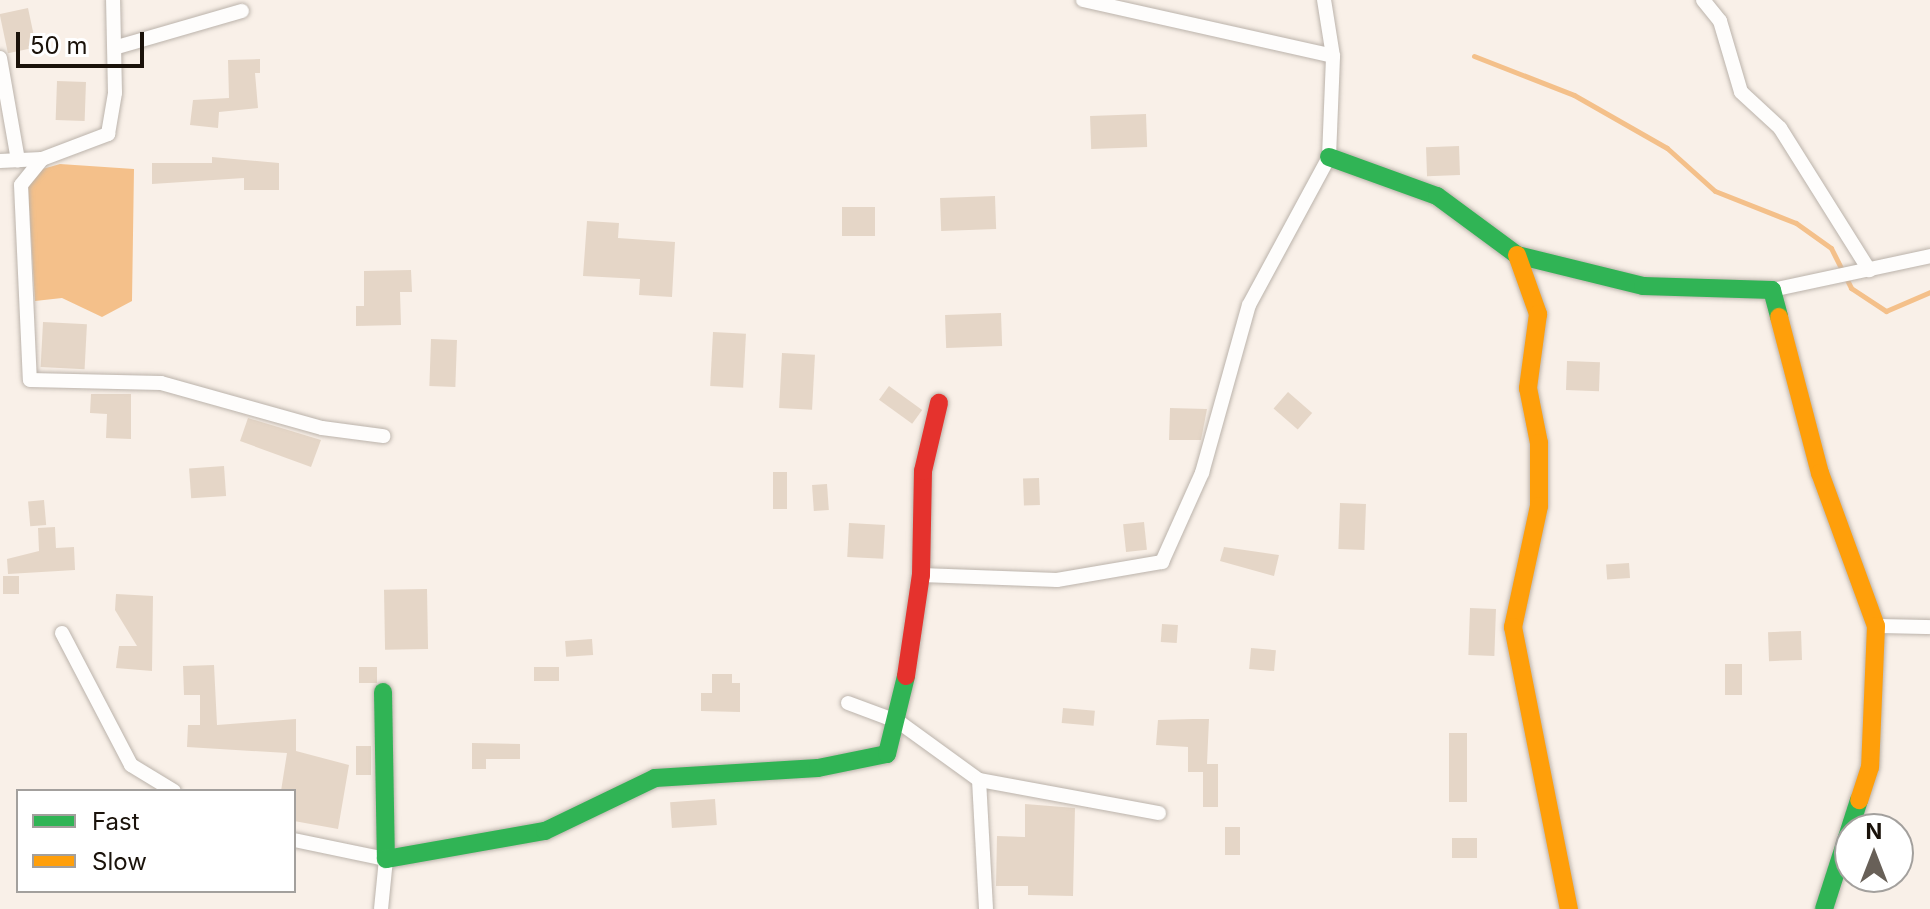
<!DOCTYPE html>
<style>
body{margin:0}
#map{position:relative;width:1930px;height:909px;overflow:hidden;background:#f9f0e8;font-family:Inter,sans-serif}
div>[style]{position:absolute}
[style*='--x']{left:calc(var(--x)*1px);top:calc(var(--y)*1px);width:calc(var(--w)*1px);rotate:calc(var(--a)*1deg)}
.water>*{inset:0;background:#f4c08a}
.stream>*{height:5px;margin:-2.5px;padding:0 2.5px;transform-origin:2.5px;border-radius:2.5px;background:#f4c08a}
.building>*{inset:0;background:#e5d6c7;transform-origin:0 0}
.roads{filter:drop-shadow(0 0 2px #bbb3ab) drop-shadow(0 0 2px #bbb3ab)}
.street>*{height:14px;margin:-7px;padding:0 7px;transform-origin:7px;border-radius:7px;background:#fefdfc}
.fast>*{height:18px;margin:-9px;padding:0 9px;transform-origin:9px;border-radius:9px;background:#30b455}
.slow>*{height:18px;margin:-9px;padding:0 9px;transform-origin:9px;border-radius:9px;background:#ff9f0a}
.jam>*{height:18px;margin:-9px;padding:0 9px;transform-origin:9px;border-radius:9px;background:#e5322d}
span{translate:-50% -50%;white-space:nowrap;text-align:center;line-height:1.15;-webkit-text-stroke:7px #fff;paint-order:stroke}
.legend{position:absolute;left:16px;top:789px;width:280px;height:104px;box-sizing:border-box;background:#fff;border:2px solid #a3a09d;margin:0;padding:10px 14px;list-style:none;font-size:24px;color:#1a120a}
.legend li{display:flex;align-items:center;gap:16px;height:40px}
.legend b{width:40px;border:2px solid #a3a09d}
.north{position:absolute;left:1834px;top:813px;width:80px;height:80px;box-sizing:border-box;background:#fff;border:2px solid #a3a09d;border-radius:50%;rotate:0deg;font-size:22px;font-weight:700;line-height:32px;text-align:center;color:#1a120a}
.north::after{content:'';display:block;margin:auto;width:28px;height:36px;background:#686058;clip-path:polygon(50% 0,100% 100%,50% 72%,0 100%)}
.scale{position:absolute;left:16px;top:32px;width:128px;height:36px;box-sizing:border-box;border:4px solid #1a120a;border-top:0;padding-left:10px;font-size:24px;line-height:28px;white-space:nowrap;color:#1a120a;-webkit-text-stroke:6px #fff;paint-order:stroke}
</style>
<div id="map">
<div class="water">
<div style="clip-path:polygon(60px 164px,134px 169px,132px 301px,102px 317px,62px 298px,35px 301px,28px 187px,39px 170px)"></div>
</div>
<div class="stream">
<div style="--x:1474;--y:56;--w:107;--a:21.3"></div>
<div style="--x:1574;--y:95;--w:107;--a:29.7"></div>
<div style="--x:1667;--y:148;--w:64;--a:41.9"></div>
<div style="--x:1715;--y:191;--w:87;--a:21.6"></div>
<div style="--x:1796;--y:223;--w:43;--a:35.5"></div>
<div style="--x:1831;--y:248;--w:45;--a:63.4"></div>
<div style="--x:1851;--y:288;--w:42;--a:33.3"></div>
<div style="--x:1886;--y:311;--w:48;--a:-23.4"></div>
</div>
<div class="building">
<div style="left:28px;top:8px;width:40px;height:29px;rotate:78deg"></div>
<div style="clip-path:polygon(260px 59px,260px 73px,255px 73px,258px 108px,219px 112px,218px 128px,190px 125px,193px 100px,229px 98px,228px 60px)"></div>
<div style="left:57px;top:81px;width:29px;height:39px;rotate:2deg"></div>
<div style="left:1146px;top:114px;width:33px;height:56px;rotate:88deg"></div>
<div style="left:1459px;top:146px;width:29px;height:33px;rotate:88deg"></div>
<div style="clip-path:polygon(212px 157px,279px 163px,279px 190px,244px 190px,244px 178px,152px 184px,152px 163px,212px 163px)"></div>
<div style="left:995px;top:196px;width:33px;height:55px;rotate:88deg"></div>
<div style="left:842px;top:207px;width:33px;height:29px"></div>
<div style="clip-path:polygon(587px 221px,619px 223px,618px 238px,675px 242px,672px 297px,639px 295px,640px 279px,583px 276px)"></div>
<div style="clip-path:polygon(411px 270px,412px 292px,400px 292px,401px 325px,356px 326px,356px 306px,364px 306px,364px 271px)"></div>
<div style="left:1001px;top:313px;width:33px;height:56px;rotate:88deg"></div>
<div style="left:43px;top:322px;width:44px;height:45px;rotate:3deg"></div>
<div style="left:713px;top:332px;width:33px;height:54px;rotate:3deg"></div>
<div style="left:431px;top:339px;width:26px;height:47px;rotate:2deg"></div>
<div style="left:782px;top:353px;width:33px;height:55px;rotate:3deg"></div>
<div style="left:1567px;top:361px;width:33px;height:29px;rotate:2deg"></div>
<div style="left:889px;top:386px;width:41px;height:17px;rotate:36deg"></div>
<div style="left:1288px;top:392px;width:32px;height:22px;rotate:41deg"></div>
<div style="clip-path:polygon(91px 394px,131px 394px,131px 439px,106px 438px,107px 414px,90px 413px)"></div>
<div style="clip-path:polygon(1170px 408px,1207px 409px,1201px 440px,1169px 440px)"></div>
<div style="clip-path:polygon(248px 418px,321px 440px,311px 467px,240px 441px)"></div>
<div style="left:224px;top:466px;width:30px;height:35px;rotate:86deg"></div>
<div style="left:773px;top:472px;width:14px;height:37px"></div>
<div style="left:1039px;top:478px;width:27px;height:16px;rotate:88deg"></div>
<div style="left:827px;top:484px;width:26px;height:15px;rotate:86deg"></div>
<div style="left:44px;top:500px;width:25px;height:16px;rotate:85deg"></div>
<div style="left:1340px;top:503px;width:26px;height:46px;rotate:2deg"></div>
<div style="left:1144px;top:522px;width:28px;height:21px;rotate:84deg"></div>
<div style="left:849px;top:523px;width:36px;height:34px;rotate:3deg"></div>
<div style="clip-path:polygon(55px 527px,56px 548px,74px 547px,75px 570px,8px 574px,7px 559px,39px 551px,38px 528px)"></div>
<div style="clip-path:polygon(1224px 547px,1279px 555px,1274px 576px,1220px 561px)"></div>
<div style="left:1629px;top:563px;width:15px;height:23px;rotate:86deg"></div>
<div style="left:3px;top:576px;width:16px;height:18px"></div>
<div style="left:427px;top:589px;width:60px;height:43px;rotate:89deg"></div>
<div style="clip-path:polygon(116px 594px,153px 596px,152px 671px,116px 668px,119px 646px,137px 646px,115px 610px)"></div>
<div style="left:1470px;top:608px;width:26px;height:47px;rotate:2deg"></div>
<div style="left:1162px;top:624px;width:16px;height:18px;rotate:4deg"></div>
<div style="left:1801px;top:631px;width:29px;height:33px;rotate:88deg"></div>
<div style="left:592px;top:639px;width:16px;height:27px;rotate:86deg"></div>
<div style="left:1251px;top:648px;width:25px;height:21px;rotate:5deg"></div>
<div style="left:1725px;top:664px;width:17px;height:31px"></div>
<div style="clip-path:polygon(214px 665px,217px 725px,296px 719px,296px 751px,349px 765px,338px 829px,294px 821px,294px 791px,281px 791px,287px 753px,187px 747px,188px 725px,200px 725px,200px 695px,184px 695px,183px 666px)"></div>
<div style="left:359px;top:667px;width:18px;height:16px"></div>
<div style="left:559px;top:667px;width:14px;height:25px;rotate:90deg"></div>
<div style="clip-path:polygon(712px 674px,732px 674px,732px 683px,740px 683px,740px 712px,701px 711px,701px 693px,712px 693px)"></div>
<div style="left:1063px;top:708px;width:32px;height:15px;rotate:5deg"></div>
<div style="clip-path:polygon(1193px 719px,1209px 719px,1207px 764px,1218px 764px,1218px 807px,1203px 807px,1203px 772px,1188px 772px,1188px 747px,1156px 745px,1158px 720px)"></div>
<div style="left:1449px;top:733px;width:18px;height:69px"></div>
<div style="clip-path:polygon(472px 743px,520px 744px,520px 759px,486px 759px,486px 769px,472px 769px)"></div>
<div style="left:356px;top:746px;width:15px;height:29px"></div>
<div style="left:715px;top:799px;width:26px;height:45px;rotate:86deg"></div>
<div style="clip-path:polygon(1025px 804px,1075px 808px,1073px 896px,1028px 895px,1028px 886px,996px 886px,997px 836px,1025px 837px)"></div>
<div style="left:1225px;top:827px;width:15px;height:28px"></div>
<div style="left:1452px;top:838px;width:25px;height:20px"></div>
</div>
<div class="roads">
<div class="street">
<div style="--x:1083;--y:0;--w:256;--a:12.6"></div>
<div style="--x:1703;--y:0;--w:27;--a:51"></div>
<div style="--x:1720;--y:21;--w:74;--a:73.5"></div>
<div style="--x:1741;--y:92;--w:53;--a:42.7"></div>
<div style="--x:1780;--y:128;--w:168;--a:57.9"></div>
<div style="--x:117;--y:47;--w:130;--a:-16.1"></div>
<div style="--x:0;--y:58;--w:104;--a:80"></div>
<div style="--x:42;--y:159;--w:33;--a:129"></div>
<div style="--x:21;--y:185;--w:195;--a:87.4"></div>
<div style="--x:30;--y:380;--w:131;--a:1.3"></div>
<div style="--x:161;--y:383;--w:167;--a:15.6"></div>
<div style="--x:322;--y:428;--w:62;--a:7.5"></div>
<div style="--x:0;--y:161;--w:42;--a:-2.7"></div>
<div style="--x:42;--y:159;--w:71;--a:-20.7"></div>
<div style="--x:108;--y:134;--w:42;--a:-80.3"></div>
<div style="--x:115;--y:93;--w:93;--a:-91.2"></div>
<div style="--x:1772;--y:290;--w:162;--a:-12.1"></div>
<div style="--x:921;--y:575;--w:136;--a:2.1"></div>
<div style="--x:1057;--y:580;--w:107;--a:-9.7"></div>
<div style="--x:1162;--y:562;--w:98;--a:-65.8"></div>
<div style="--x:1202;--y:473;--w:174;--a:-74.4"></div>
<div style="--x:1249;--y:305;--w:168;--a:-61.6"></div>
<div style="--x:1329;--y:157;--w:101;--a:-87.7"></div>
<div style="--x:1333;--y:56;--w:57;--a:-99.1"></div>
<div style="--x:1876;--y:626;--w:54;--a:1.1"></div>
<div style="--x:62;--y:633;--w:149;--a:62.4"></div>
<div style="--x:131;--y:765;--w:50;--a:31.2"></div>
<div style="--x:848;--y:703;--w:54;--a:20.4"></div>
<div style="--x:899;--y:722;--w:99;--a:35.9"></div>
<div style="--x:294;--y:840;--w:94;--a:11.7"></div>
<div style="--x:386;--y:859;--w:50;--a:95.7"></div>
<div style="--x:986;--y:909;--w:129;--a:-93.1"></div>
<div style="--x:979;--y:780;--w:183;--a:10.4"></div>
</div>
<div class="fast">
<div style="--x:1329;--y:157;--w:115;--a:19.9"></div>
<div style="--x:1437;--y:196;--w:99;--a:36.4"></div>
<div style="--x:1517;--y:255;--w:130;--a:13.8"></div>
<div style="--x:1643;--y:286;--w:129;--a:1.8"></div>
<div style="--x:1772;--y:290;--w:28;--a:75"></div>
<div style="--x:383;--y:692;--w:167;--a:89"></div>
<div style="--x:386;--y:859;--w:161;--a:-10"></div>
<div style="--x:545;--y:831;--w:122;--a:-25.7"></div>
<div style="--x:655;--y:778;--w:163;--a:-3.5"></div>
<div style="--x:818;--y:768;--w:70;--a:-11.5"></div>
<div style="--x:887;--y:754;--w:80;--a:-76.3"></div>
<div style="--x:1824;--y:909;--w:114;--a:-72.2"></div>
</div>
<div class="slow">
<div style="--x:1517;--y:255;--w:63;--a:70.4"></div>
<div style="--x:1538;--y:314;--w:75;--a:97.7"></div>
<div style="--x:1528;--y:388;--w:56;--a:78.7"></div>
<div style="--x:1539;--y:443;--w:63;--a:90"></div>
<div style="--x:1539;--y:506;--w:124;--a:102.1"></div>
<div style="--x:1513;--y:627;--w:288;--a:78.8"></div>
<div style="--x:1779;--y:317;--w:161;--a:75.3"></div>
<div style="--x:1820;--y:473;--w:163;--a:69.9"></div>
<div style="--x:1876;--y:626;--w:141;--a:92.4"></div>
<div style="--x:1870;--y:767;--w:35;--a:108"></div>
</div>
<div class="jam">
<div style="--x:906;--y:676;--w:102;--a:-81.6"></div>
<div style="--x:921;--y:575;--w:104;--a:-88.9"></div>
<div style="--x:923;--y:471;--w:70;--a:-76.8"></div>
</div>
</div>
<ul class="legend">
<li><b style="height:10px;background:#30b455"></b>Fast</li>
<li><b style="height:10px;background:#ff9f0a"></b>Slow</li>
</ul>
<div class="north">N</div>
<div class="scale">50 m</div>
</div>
